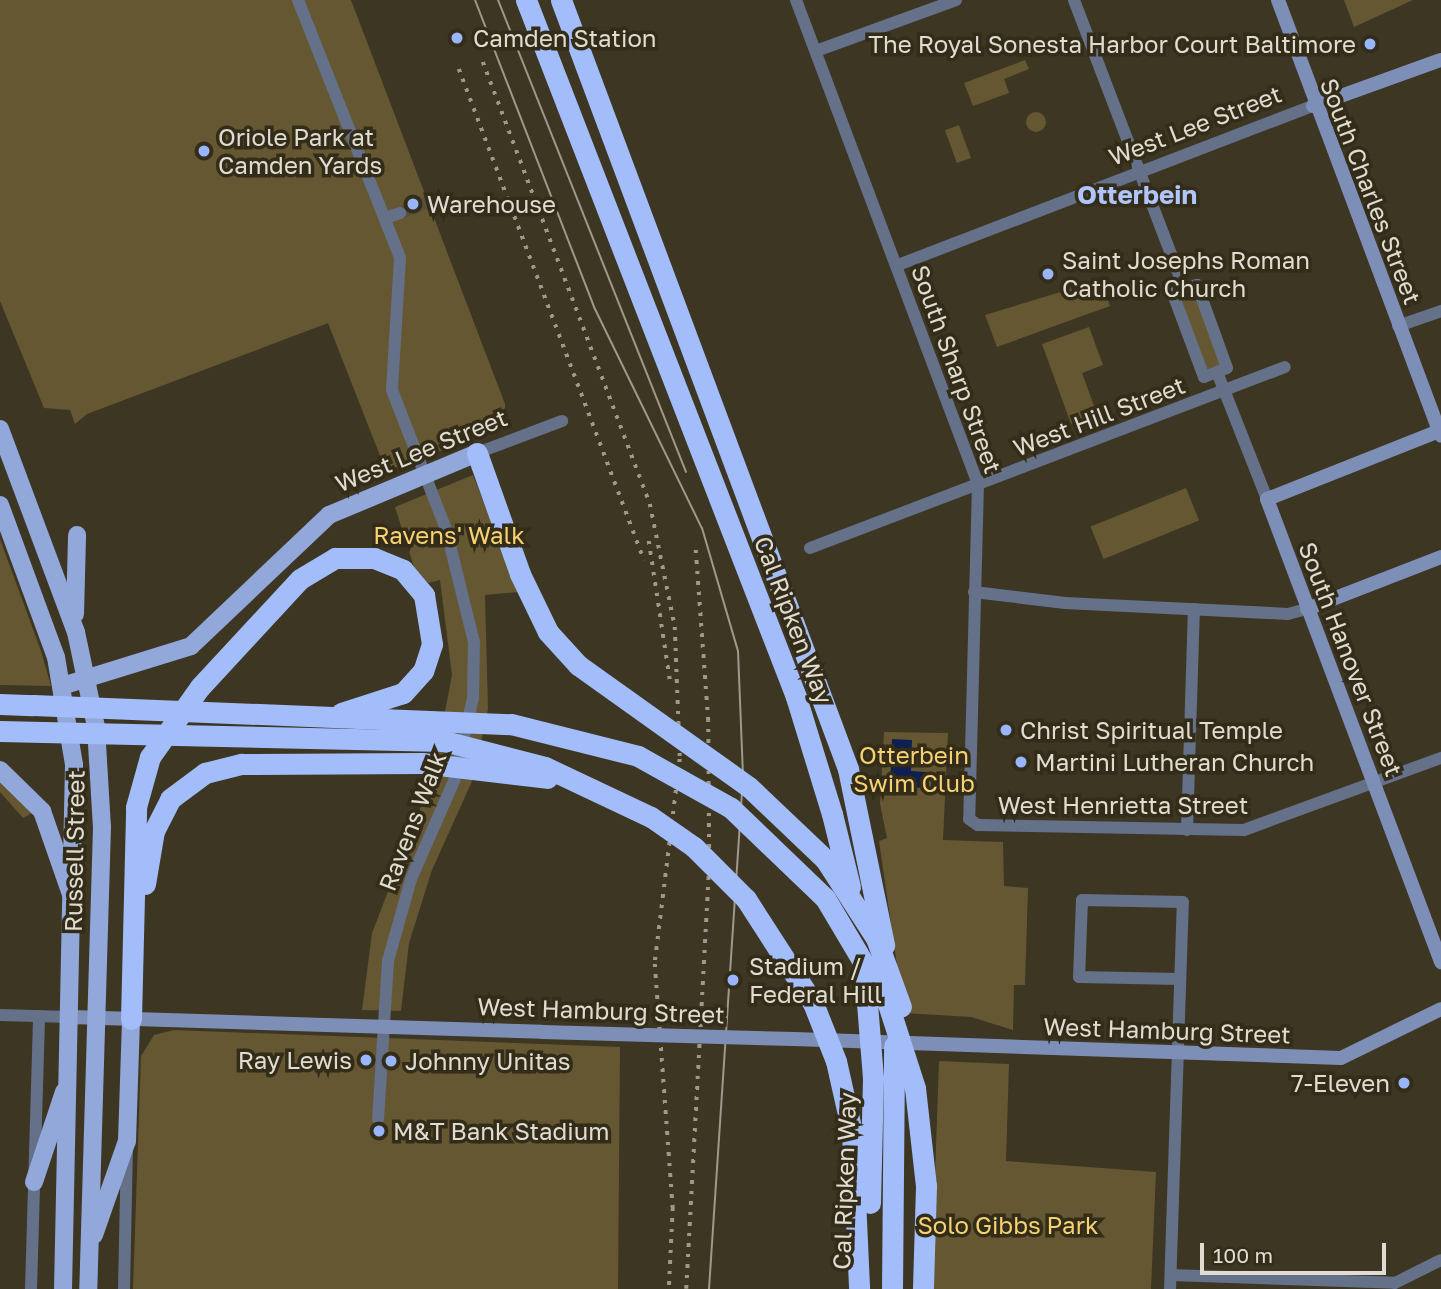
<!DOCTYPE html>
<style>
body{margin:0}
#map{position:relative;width:1441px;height:1289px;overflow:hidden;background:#3d3623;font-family:"Golos Text",sans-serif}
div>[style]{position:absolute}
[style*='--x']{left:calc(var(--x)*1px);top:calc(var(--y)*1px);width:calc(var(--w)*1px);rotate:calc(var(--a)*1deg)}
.green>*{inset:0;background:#655732;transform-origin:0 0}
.round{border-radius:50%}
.water>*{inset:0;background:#101f51}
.street-tunnel>*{height:12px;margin-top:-6px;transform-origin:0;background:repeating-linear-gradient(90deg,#564f3d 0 12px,transparent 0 18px)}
.street>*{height:12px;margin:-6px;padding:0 6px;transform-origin:6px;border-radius:6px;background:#657089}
.secondary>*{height:14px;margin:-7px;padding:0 7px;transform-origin:7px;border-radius:7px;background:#7e8fb7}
.primary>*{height:18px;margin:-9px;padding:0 9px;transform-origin:9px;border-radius:9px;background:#92a7da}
.highway>*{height:21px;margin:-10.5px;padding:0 10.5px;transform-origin:10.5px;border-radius:10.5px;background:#a3bdfa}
.tram>*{height:2px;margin:-1px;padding:0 1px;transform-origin:1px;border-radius:1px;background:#9f998b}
.rail>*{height:3.5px;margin-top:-1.75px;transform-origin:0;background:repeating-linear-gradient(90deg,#9f998b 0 3.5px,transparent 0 10.5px)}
.secondary-bridge>*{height:14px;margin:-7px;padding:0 7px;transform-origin:7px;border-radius:7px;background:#7e8fb7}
.highway-bridge>*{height:21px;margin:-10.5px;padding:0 10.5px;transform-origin:10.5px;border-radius:10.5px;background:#a3bdfa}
.dots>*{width:19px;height:19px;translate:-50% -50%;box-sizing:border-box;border:4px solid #332c19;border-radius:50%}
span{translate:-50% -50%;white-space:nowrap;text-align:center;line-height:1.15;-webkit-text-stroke:7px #332c19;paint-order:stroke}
.poi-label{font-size:24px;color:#e1dcd1}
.left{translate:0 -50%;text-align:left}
.right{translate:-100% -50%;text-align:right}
.street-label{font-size:24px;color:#e1dcd1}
.park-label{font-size:24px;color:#f6d272}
.neighbourhood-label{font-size:26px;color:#afc5fb;font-weight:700}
.scale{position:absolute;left:1200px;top:1243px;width:186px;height:32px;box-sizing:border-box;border:4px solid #e1dcd1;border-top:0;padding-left:9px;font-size:21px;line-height:24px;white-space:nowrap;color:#e1dcd1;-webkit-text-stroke:5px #332c19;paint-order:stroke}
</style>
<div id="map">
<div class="green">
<div style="clip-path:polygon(0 0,351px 0,505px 404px,505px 418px,485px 434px,386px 471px,328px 323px,87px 414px,75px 424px,70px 410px,44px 408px,0 301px)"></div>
<div style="clip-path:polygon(1344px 0,1413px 0,1354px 27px)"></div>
<div style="clip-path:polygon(1025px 60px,1029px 69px,1004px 79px,1009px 93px,973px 106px,964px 83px)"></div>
<div class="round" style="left:1026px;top:112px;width:20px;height:20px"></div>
<div style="left:959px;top:125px;width:35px;height:15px;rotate:70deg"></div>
<div style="clip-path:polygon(1100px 280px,1110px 306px,997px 347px,985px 315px)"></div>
<div style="left:1195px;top:289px;width:82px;height:19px;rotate:69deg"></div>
<div style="clip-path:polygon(1089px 327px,1103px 365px,1082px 373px,1097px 414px,1071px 424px,1042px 344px)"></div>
<div style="clip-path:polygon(473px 475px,518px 592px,485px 595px,488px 709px,473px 779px,432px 870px,409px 943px,401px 1011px,362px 1010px,372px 933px,433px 775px,452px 675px,440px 580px,428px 583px,414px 567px,395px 507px)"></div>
<div style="left:1186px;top:488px;width:35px;height:103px;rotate:68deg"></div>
<div style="clip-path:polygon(0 539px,41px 651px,51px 686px,0 685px)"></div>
<div style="clip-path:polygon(884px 732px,948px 733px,943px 840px,1003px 842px,1004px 886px,1028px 888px,1025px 985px,1014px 985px,1013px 1030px,971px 1017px,904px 1013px,879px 841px,887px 838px,880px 804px)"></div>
<div style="clip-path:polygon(0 779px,34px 812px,23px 818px,0 792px)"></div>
<div style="clip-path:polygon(174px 1030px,620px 1047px,618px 1289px,133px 1289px,141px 1056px,154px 1035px)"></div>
<div style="clip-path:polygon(939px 1061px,1009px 1064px,1006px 1161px,1156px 1172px,1151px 1289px,931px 1289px)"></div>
</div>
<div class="water">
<div style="clip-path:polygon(892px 739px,912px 740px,911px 771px,926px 772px,925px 788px,890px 786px)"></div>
</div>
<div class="street-tunnel">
<div style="--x:400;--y:213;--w:34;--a:-21"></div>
</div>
<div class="street">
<div style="--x:298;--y:0;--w:277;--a:68.4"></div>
<div style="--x:400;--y:258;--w:132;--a:93.5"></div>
<div style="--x:392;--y:390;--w:149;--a:68.8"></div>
<div style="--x:446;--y:529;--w:116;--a:76.1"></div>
<div style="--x:474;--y:642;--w:56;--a:91"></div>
<div style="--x:473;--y:698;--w:85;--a:102.9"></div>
<div style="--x:454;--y:781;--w:107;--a:113.7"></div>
<div style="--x:411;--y:879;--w:85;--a:105.7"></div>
<div style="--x:388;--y:961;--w:158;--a:93.6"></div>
<div style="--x:796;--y:0;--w:517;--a:69.39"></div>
<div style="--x:978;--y:484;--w:335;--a:91.5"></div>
<div style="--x:969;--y:819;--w:11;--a:34"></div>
<div style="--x:978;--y:825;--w:266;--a:1.1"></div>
<div style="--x:1244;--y:830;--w:210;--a:-20.1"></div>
<div style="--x:1074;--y:0;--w:311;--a:69.1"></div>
<div style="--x:816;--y:51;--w:149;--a:-20"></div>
<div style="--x:385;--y:218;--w:16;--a:-18"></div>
<div style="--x:898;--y:265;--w:444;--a:-21"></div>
<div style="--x:1398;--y:326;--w:46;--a:-19.2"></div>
<div style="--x:1217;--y:372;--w:14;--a:159"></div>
<div style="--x:1204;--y:377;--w:89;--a:-110.5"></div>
<div style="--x:1173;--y:294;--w:26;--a:-21"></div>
<div style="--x:1197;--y:285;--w:88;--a:70.1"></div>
<div style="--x:1227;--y:368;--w:11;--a:158"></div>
<div style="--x:1217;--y:372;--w:136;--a:68.5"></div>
<div style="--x:477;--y:453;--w:91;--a:-20.6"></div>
<div style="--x:810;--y:548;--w:508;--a:-20.86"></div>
<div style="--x:974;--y:592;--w:92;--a:6.9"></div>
<div style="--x:1065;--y:603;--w:223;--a:2.8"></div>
<div style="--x:1288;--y:614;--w:20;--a:-15"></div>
<div style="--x:1187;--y:830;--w:221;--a:-88.2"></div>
<div style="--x:0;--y:1015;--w:70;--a:1.6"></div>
<div style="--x:1171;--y:1275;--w:224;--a:2"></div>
<div style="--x:1395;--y:1283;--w:51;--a:-26.6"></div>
<div style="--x:31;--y:1289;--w:273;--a:-88.3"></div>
<div style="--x:124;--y:1289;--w:143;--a:-88.8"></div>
<div style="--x:1170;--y:1289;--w:387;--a:-88.1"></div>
<div style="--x:1183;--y:902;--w:101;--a:-178.9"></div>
<div style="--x:1082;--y:900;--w:77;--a:92.2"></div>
<div style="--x:1079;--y:977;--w:101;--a:1.1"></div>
</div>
<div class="secondary">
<div style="--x:1278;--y:0;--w:465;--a:69.5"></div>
<div style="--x:1313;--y:106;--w:136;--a:-19.8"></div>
<div style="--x:1439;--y:431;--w:185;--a:158.4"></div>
<div style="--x:1267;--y:499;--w:495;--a:69.4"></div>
<div style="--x:1307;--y:609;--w:144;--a:-21.2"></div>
<div style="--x:70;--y:1017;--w:472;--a:1.8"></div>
<div style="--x:794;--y:1039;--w:547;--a:1.99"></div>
<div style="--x:1341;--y:1058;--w:111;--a:-26.1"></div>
</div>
<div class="primary">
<div style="--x:0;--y:429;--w:217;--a:69.5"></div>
<div style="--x:76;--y:632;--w:97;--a:78.1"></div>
<div style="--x:96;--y:727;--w:100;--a:86.6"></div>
<div style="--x:102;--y:827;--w:462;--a:91.7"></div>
<div style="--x:0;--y:505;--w:162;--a:69.8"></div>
<div style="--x:56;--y:657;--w:109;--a:80.5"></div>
<div style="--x:74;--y:765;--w:524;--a:91.2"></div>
<div style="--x:75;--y:614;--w:79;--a:-88.5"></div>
<div style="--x:62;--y:686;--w:135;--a:-17.2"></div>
<div style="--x:191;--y:646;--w:190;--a:-43.5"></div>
<div style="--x:329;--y:515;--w:160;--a:-22.7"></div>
<div style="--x:0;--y:770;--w:59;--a:44.3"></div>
<div style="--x:42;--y:811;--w:91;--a:70.8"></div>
<div style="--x:34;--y:1182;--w:95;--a:-71.6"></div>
<div style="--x:94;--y:1235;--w:100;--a:-70.7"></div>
<div style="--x:127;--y:1141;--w:122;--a:-88.1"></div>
</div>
<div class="highway">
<div style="--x:526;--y:0;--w:747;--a:68.82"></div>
<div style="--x:796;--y:697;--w:122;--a:72.9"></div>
<div style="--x:561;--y:0;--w:821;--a:69.53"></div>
<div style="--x:477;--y:453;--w:128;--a:70.4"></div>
<div style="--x:0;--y:704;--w:33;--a:2"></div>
<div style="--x:0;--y:731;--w:43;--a:1.3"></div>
<div style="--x:145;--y:884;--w:54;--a:-80.4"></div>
<div style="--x:154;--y:831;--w:36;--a:-63"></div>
<div style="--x:170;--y:799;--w:44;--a:-36.6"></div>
<div style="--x:205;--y:773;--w:38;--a:-14"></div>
<div style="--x:131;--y:1019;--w:212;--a:-88.6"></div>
<div style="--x:136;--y:807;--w:52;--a:-74.4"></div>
<div style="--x:150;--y:757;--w:86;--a:-54.5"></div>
<div style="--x:200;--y:687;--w:147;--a:-47.2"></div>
<div style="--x:300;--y:579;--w:41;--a:-31"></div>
<div style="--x:335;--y:558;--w:39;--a:0"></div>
<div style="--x:374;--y:558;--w:31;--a:22"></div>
<div style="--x:403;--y:570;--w:33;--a:50"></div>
<div style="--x:424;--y:595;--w:50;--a:80.7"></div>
<div style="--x:432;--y:644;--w:28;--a:108"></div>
<div style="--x:423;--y:671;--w:30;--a:132"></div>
<div style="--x:403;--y:693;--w:65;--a:162.1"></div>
<div style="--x:915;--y:1088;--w:99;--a:83.6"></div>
<div style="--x:926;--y:1186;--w:103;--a:91.7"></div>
</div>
<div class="tram">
<div style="--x:475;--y:0;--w:329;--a:68.8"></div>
<div style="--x:594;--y:307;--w:246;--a:64"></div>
<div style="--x:702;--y:528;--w:128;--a:73.7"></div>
<div style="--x:738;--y:651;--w:126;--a:87.7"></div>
<div style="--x:743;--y:777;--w:513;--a:93.8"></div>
<div style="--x:498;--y:0;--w:508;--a:68.28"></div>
</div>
<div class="rail">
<div style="--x:483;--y:62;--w:472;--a:69.3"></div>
<div style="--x:650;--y:504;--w:126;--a:78.5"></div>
<div style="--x:675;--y:627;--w:132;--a:87.8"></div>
<div style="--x:680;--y:759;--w:207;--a:97"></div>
<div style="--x:655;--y:964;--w:245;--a:85.8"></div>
<div style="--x:673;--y:1208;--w:81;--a:92.8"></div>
<div style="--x:459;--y:69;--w:525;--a:69.35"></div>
<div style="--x:649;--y:541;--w:141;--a:81.4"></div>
<div style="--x:686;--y:1289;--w:421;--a:-86.9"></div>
<div style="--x:709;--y:869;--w:148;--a:-90.4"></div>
<div style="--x:708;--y:721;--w:178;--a:-94.2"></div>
</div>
<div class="secondary-bridge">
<div style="--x:542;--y:1032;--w:252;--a:1.6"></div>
</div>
<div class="highway-bridge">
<div style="--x:520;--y:574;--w:64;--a:64.2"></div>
<div style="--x:548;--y:632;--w:45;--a:47.7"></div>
<div style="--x:578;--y:665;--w:210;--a:35.5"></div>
<div style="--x:749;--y:787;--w:105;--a:43.5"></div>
<div style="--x:825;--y:859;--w:94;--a:57.2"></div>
<div style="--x:876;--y:938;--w:73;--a:70.1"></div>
<div style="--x:33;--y:705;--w:478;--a:2.3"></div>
<div style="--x:511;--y:724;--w:131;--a:14.1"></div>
<div style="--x:638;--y:756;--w:107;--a:29.2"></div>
<div style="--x:731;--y:808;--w:130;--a:43.8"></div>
<div style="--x:825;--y:898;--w:123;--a:59.3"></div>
<div style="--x:888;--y:1004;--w:88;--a:72.2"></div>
<div style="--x:43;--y:732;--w:401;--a:1.3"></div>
<div style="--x:444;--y:741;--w:104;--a:14.4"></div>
<div style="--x:545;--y:767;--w:117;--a:25.3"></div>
<div style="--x:651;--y:817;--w:52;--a:34.9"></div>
<div style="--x:694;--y:847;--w:74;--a:45"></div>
<div style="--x:746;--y:899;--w:124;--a:57.2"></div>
<div style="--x:813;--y:1003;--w:62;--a:68.4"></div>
<div style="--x:836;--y:1061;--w:73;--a:77.3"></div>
<div style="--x:852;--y:1132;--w:157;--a:87.4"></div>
<div style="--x:242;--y:764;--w:180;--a:-0.3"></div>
<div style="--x:422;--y:763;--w:126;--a:6.8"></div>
<div style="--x:848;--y:769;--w:180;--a:78.4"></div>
<div style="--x:832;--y:814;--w:75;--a:76.1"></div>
<div style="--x:864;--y:966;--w:113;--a:85.4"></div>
<div style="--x:873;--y:1079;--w:124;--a:91.4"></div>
<div style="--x:892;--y:1289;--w:243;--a:-89.5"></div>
</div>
<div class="dots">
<div style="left:457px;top:38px;background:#98b5fd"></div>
<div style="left:1370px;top:44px;background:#98b5fd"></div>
<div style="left:204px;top:151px;background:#98b5fd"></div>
<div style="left:413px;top:204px;background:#98b5fd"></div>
<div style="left:1048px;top:274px;background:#98b5fd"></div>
<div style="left:1006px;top:730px;background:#98b5fd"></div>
<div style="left:1021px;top:762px;background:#98b5fd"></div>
<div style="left:733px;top:980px;background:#98b5fd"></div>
<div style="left:366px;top:1060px;background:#98b5fd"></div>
<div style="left:391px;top:1061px;background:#98b5fd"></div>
<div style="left:1404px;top:1083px;background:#98b5fd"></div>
<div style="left:379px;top:1131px;background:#98b5fd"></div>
</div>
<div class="poi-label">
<span class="left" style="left:473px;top:38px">Camden Station</span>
<span class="right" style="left:1356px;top:44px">The Royal Sonesta Harbor Court Baltimore</span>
<span class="left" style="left:218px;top:151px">Oriole Park at<br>Camden Yards</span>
<span class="left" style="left:427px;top:204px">Warehouse</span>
<span class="left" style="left:1062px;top:274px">Saint Josephs Roman<br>Catholic Church</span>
<span class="left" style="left:1020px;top:730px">Christ Spiritual Temple</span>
<span class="left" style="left:1035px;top:762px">Martini Lutheran Church</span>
<span class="left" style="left:749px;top:980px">Stadium /<br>Federal Hill</span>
<span class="right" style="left:352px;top:1060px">Ray Lewis</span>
<span class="left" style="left:405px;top:1061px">Johnny Unitas</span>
<span class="right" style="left:1390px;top:1083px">7-Eleven</span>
<span class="left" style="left:393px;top:1131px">M&amp;T Bank Stadium</span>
</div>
<div class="street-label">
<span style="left:1195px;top:125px;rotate:-21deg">West Lee Street</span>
<span style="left:1371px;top:191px;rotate:69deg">South Charles Street</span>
<span style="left:957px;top:369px;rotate:70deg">South Sharp Street</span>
<span style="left:1099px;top:416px;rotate:-21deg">West Hill Street</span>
<span style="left:421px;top:450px;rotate:-22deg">West Lee Street</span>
<span style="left:794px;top:620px;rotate:69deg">Cal Ripken Way</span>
<span style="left:1351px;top:659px;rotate:69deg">South Hanover Street</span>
<span style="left:1123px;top:805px">West Henrietta Street</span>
<span style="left:412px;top:821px;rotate:-69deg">Ravens Walk</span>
<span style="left:74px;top:851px;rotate:-89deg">Russell Street</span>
<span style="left:601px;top:1010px;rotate:2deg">West Hamburg Street</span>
<span style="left:1167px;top:1030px;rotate:2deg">West Hamburg Street</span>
<span style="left:844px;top:1181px;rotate:-88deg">Cal Ripken Way</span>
</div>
<div class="park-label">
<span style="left:449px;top:535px">Ravens' Walk</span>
<span style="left:914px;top:769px">Otterbein<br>Swim Club</span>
<span style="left:1008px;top:1225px">Solo Gibbs Park</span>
</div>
<div class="neighbourhood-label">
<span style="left:1137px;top:195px">Otterbein</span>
</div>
<div class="scale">100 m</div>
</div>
